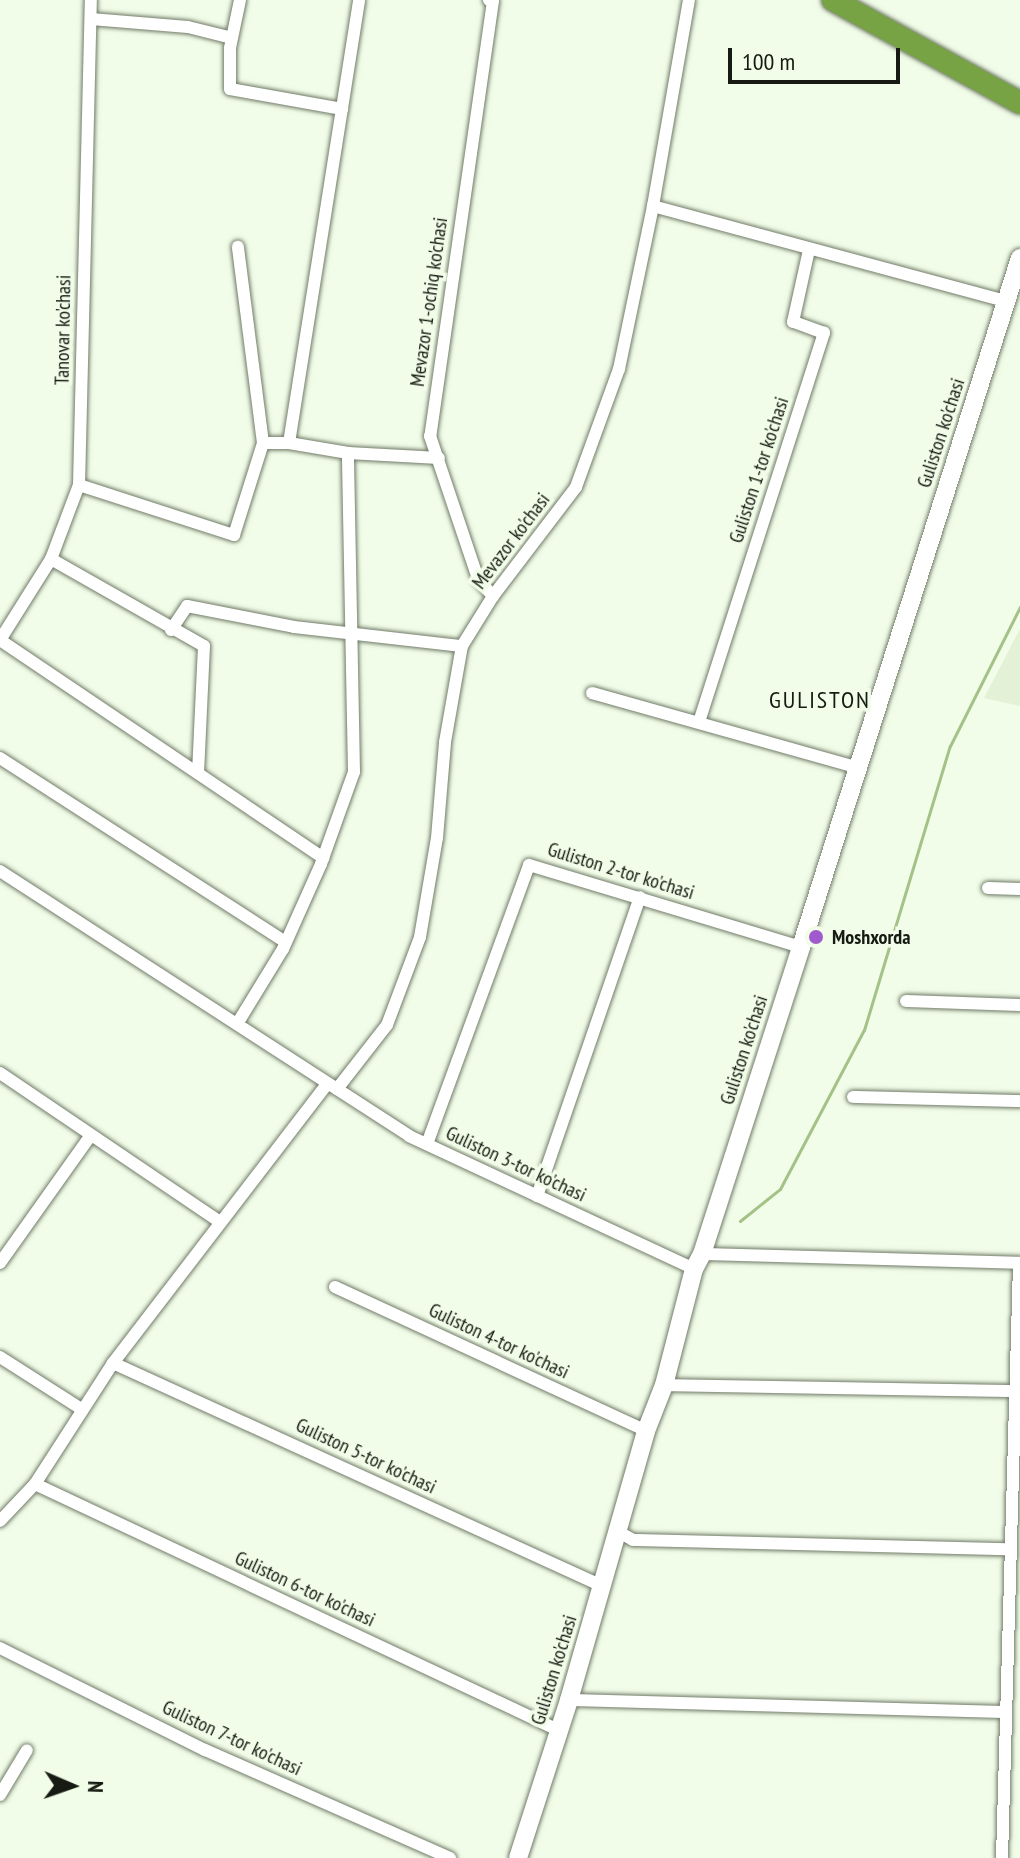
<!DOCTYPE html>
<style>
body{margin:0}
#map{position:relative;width:1020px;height:1858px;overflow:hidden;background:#f1fde8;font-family:"PT Sans Narrow",sans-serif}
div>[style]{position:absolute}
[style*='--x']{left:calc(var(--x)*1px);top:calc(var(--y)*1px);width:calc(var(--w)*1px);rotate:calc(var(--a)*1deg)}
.built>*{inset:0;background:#e3f2d6}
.stream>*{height:3px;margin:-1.5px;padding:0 1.5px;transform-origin:1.5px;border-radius:1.5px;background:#a4c287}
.roads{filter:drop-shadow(0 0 2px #717b68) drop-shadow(0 0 2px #717b68)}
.street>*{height:12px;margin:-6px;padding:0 6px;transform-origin:6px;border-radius:6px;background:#fff}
.secondary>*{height:18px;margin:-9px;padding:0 9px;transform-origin:9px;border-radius:9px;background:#fff}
.highway>*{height:22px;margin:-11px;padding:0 11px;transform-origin:11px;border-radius:11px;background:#77a345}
.dots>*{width:22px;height:22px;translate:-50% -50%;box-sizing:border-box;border:4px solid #f1fde8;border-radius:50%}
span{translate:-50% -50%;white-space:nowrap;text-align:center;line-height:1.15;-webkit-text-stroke:7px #f1fde8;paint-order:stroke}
.street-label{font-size:20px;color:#161a12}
.poi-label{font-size:20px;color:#161a12;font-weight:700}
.left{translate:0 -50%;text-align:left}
.quarter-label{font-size:24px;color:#161a12;letter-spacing:2px}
.north{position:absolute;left:32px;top:1746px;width:80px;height:80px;-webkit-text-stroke:6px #f1fde8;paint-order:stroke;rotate:92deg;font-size:22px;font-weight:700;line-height:32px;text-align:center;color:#161a12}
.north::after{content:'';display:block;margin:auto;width:28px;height:36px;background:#161a12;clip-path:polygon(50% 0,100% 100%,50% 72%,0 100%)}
.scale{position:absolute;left:728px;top:48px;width:172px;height:36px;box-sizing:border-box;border:4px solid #161a12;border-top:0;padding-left:10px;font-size:24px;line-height:28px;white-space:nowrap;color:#161a12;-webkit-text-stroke:6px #f1fde8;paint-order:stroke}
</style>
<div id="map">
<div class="built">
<div style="clip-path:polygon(1020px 629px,1020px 706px,984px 698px)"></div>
</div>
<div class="stream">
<div style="--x:740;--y:1221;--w:51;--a:-38.7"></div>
<div style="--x:780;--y:1189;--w:180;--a:-62.2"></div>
<div style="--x:864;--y:1030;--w:297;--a:-73.2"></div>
<div style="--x:950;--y:746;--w:156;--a:-63.3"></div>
</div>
<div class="roads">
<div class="street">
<div style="--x:240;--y:0;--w:49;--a:101.8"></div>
<div style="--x:230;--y:48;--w:41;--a:90"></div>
<div style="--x:230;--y:89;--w:114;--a:10.1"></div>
<div style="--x:489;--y:0;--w:4;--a:14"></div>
<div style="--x:493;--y:1;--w:440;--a:98.2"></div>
<div style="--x:430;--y:436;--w:151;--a:71.4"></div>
<div style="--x:478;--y:579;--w:23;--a:49"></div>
<div style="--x:91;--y:19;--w:97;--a:4.7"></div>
<div style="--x:188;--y:27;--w:45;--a:14"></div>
<div style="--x:653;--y:206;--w:366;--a:15.1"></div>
<div style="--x:263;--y:443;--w:26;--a:0"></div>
<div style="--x:289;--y:443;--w:60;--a:9.6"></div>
<div style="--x:348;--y:453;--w:91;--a:3.1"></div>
<div style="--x:289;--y:443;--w:448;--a:-81"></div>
<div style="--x:79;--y:485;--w:163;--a:17.9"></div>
<div style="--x:234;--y:535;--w:96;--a:-72.5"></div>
<div style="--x:263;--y:443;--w:198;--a:-97.3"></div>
<div style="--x:51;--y:559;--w:176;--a:29.6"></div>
<div style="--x:204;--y:646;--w:127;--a:92.7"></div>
<div style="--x:171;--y:630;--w:29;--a:-56"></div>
<div style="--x:187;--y:606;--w:109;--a:11.1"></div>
<div style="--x:294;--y:627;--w:169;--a:6.5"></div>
<div style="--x:0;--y:640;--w:96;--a:-57.8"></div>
<div style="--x:51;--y:559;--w:79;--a:-69.3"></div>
<div style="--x:79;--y:485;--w:485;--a:-88.6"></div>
<div style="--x:0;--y:640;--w:390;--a:34"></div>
<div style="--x:592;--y:693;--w:276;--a:15.7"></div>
<div style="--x:699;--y:722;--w:409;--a:-72.2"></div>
<div style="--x:824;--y:333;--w:33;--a:-160"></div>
<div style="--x:793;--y:322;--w:74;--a:-77.5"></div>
<div style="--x:0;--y:758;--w:340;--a:32.8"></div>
<div style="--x:0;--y:871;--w:487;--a:32.9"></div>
<div style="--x:409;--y:1136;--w:315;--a:25"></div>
<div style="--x:988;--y:888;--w:32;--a:2"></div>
<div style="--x:906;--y:1001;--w:114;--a:2"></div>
<div style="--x:237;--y:1024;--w:88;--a:-58.5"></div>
<div style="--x:283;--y:949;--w:93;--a:-65.9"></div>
<div style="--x:321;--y:864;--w:98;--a:-70.3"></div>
<div style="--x:354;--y:772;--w:319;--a:-91.1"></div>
<div style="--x:0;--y:1073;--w:264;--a:34.1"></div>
<div style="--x:337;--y:1089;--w:81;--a:-52"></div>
<div style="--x:387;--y:1025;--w:94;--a:-69.4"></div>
<div style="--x:420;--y:937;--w:100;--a:-80.3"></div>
<div style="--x:437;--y:838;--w:96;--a:-85.2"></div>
<div style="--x:445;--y:742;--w:97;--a:-80"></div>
<div style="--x:462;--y:646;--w:59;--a:-58.2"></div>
<div style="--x:493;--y:596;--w:137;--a:-52.7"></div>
<div style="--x:576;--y:487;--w:126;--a:-70"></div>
<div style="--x:619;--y:369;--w:167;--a:-78.2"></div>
<div style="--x:653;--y:206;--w:209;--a:-80.1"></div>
<div style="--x:853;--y:1097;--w:167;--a:1.4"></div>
<div style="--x:427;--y:1144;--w:297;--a:-69.9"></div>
<div style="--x:529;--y:865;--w:284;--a:16.8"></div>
<div style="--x:537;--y:1196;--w:316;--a:-71"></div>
<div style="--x:702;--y:1254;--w:318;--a:1.6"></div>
<div style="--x:0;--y:1263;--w:157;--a:-54.6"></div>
<div style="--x:335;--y:1287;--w:343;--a:24.8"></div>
<div style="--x:0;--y:1357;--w:98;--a:32.6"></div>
<div style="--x:113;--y:1363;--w:537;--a:24.51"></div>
<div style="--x:664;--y:1385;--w:352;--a:1"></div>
<div style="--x:35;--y:1484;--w:578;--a:25.19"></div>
<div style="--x:0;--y:1521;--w:51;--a:-46.6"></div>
<div style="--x:35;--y:1484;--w:144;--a:-57.2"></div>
<div style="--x:113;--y:1363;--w:352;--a:-52.5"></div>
<div style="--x:617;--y:1531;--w:18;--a:29"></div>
<div style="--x:633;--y:1540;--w:378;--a:1.4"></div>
<div style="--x:0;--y:1648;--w:229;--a:26.5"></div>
<div style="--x:205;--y:1750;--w:268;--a:23.8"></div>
<div style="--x:569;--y:1700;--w:437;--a:1.6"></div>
<div style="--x:0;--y:1795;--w:52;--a:-59"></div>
<div style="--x:1002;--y:1858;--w:595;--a:-88.36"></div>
</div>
<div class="secondary">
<div style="--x:518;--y:1858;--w:166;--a:-72.1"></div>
<div style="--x:569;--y:1700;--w:280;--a:-74"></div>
<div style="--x:646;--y:1431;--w:49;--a:-68.6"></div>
<div style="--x:664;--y:1385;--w:120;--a:-75.5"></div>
<div style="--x:694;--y:1269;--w:17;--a:-62"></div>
<div style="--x:702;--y:1254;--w:323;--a:-72.1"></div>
<div style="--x:801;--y:947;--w:723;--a:-72.37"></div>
</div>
<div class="highway">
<div style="--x:833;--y:0;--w:213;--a:28.8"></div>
</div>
</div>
<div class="dots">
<div style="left:816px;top:937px;background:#a15ace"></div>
</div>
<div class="street-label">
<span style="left:429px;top:302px;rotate:-82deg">Mevazor 1-ochiq ko'chasi</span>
<span style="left:63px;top:330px;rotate:-89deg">Tanovar ko'chasi</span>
<span style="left:941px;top:433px;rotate:-72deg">Guliston ko'chasi</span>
<span style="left:759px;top:470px;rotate:-72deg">Guliston 1-tor ko'chasi</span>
<span style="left:511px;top:541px;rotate:-53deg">Mevazor ko'chasi</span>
<span style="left:621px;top:871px;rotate:17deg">Guliston 2-tor ko'chasi</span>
<span style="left:744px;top:1050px;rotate:-72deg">Guliston ko'chasi</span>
<span style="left:516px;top:1164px;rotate:25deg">Guliston 3-tor ko'chasi</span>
<span style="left:499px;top:1341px;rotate:25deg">Guliston 4-tor ko'chasi</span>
<span style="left:366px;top:1456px;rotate:25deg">Guliston 5-tor ko'chasi</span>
<span style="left:305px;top:1589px;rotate:25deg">Guliston 6-tor ko'chasi</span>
<span style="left:554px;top:1670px;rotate:-73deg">Guliston ko'chasi</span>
<span style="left:232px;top:1738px;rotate:25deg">Guliston 7-tor ko'chasi</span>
</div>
<div class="poi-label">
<span class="left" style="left:832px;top:937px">Moshxorda</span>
</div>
<div class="quarter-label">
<span style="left:820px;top:700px">GULISTON</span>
</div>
<div class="north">N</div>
<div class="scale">100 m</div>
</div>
